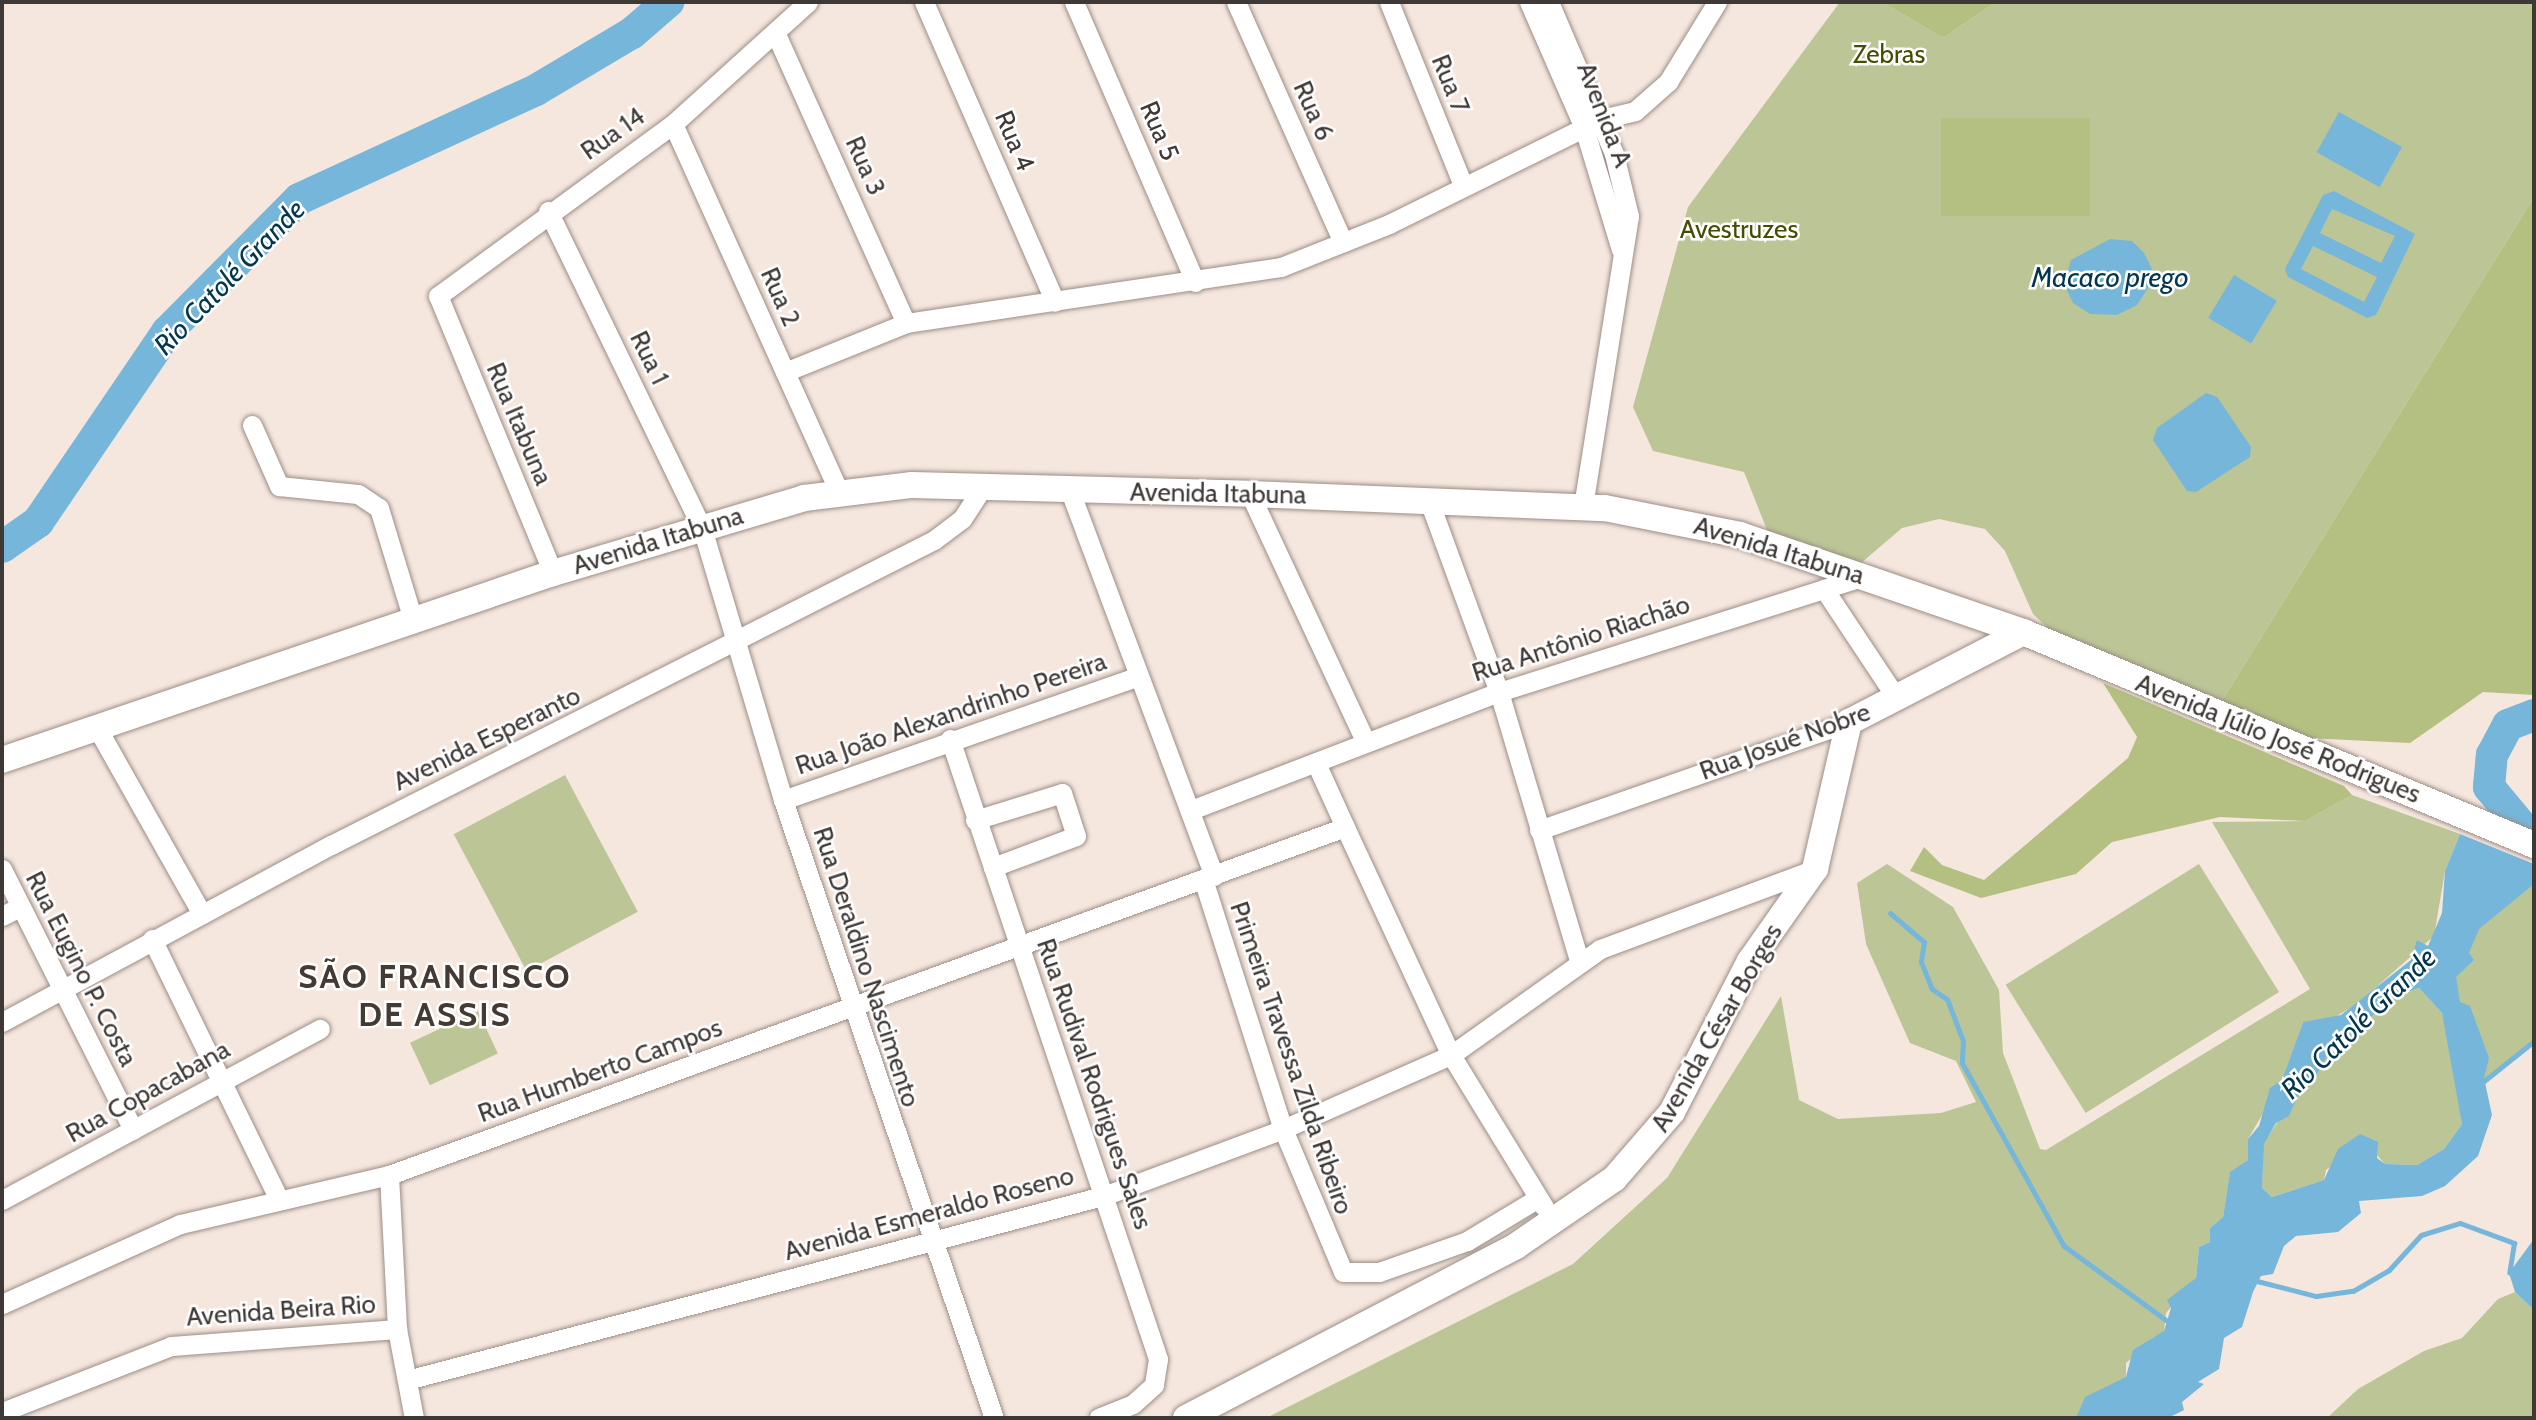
<!DOCTYPE html>
<meta charset="utf-8">
<style>
body{margin:0}
#map{position:relative;width:2536px;height:1420px;overflow:hidden;background:#f5e6de;font-family:Cabin,sans-serif}
div>[style]{position:absolute}
[style*='--x']{left:calc(var(--x)*1px);top:calc(var(--y)*1px);width:calc(var(--w)*1px);rotate:calc(var(--a)*1deg)}
.green>*{inset:0;background:#bcc596;transform-origin:0 0}
.forest>*{inset:0;background:#b4c081;transform-origin:0 0}
.water>*{inset:0;background:#76b6db;transform-origin:0 0}
.stream>*{height:5px;margin:-2.5px;padding:0 2.5px;transform-origin:2.5px;border-radius:2.5px;background:#76b6db}
.river>*{height:32px;margin:-16px;padding:0 16px;transform-origin:16px;border-radius:16px;background:#76b6db}
.roads{filter:drop-shadow(0 0 2px #9b8e86) drop-shadow(0 0 2px #9b8e86)}
.street>*{height:19px;margin:-9.5px;padding:0 9.5px;transform-origin:9.5px;border-radius:9.5px;background:#fff}
.secondary>*{height:26px;margin:-13px;padding:0 13px;transform-origin:13px;border-radius:13px;background:#fff}
span{translate:-50% -50%;white-space:nowrap;text-align:center;line-height:1.15;-webkit-text-stroke:5px #fff;paint-order:stroke}
.park-label{font-size:26px;color:#444d00}
.street-label{font-size:26px;color:#3e3936}
.water-label{font-size:28px;color:#00364f;font-style:italic}
.district-label{font-size:33px;color:#453a33;font-weight:700;letter-spacing:2px}
.frame{position:absolute;inset:0;border:4px solid #3e3936;pointer-events:none}
</style>
<div id="map">
<div class="green">
<div style="clip-path:polygon(1840px 2px,1882px 2px,1943px 38px,1996px 2px,2534px 2px,2534px 197px,2217px 709px,2070px 649px,2033px 614px,2005px 551px,1985px 529px,1939px 519px,1902px 528px,1854px 569px,1773px 545px,1744px 472px,1653px 451px,1633px 407px,1688px 207px)"></div>
<div style="left:565px;top:775px;width:155px;height:126px;rotate:62deg"></div>
<div style="clip-path:polygon(2352px 795px,2460px 834px,2445px 871px,2434px 936px,2357px 1004px,2330px 1020px,2303px 1022px,2282px 1081px,2248px 1139px,2248px 1160px,2230px 1173px,2223px 1217px,2210px 1228px,2210px 1242px,2199px 1247px,2196px 1278px,2166px 1313px,2164px 1331px,2126px 1363px,2126px 1377px,2077px 1418px,1266px 1418px,1573px 1264px,1667px 1178px,1781px 996px,1799px 1100px,1838px 1119px,1941px 1113px,1976px 1102px,1956px 1061px,1910px 1043px,1866px 944px,1857px 883px,1887px 864px,1953px 907px,1999px 990px,2003px 1053px,2040px 1149px,2046px 1150px,2310px 989px,2212px 822px,2305px 821px)"></div>
<div style="left:2199px;top:864px;width:151px;height:228px;rotate:58deg"></div>
<div style="clip-path:polygon(2534px 879px,2534px 1041px,2476px 1088px,2451px 982px,2455px 932px)"></div>
<div style="clip-path:polygon(2419px 988px,2442px 1013px,2451px 1040px,2462px 1124px,2444px 1149px,2417px 1165px,2385px 1164px,2364px 1141px,2326px 1170px,2324px 1180px,2272px 1197px,2262px 1188px,2263px 1144px,2303px 1084px,2315px 1078px,2331px 1048px,2384px 1007px,2383px 1000px)"></div>
<div style="left:478px;top:1011px;width:47px;height:75px;rotate:65deg"></div>
<div style="clip-path:polygon(2515px 1292px,2534px 1310px,2534px 1418px,2327px 1418px,2358px 1389px,2424px 1351px,2462px 1338px,2498px 1299px)"></div>
</div>
<div class="forest">
<div style="clip-path:polygon(1882px 2px,1996px 2px,1943px 38px)"></div>
<div style="left:1941px;top:118px;width:149px;height:98px"></div>
<div style="clip-path:polygon(2534px 197px,2534px 695px,2483px 692px,2410px 743px,2286px 737px,2217px 709px)"></div>
<div style="clip-path:polygon(2103px 683px,2344px 786px,2352px 795px,2305px 821px,2220px 817px,2112px 842px,2076px 874px,1981px 898px,1910px 871px,1924px 847px,1942px 865px,1984px 880px,2128px 758px,2137px 737px)"></div>
</div>
<div class="water">
<div style="left:2339px;top:112px;width:72px;height:46px;rotate:29deg"></div>
<div style="clip-path:polygon(evenodd,2334px 191px,2415px 234px,2376px 315px,2367px 318px,2288px 277px,2285px 269px,2323px 195px,2334px 191px,2332px 209px,2395px 236px,2381px 263px,2320px 233px,2332px 209px,2334px 191px,2313px 246px,2377px 277px,2364px 302px,2301px 269px,2313px 246px)"></div>
<div style="clip-path:polygon(2110px 239px,2132px 241px,2144px 253px,2152px 269px,2148px 288px,2137px 305px,2117px 315px,2090px 314px,2073px 303px,2064px 284px,2071px 260px)"></div>
<div style="left:2234px;top:275px;width:50px;height:50px;rotate:31deg"></div>
<div style="clip-path:polygon(2206px 393px,2217px 397px,2251px 447px,2250px 457px,2196px 492px,2187px 491px,2153px 440px,2157px 428px)"></div>
<div style="clip-path:polygon(evenodd,2460px 834px,2534px 864px,2534px 884px,2479px 929px,2469px 953px,2474px 960px,2456px 977px,2460px 1002px,2470px 1006px,2489px 1058px,2484px 1078px,2492px 1115px,2478px 1156px,2445px 1186px,2422px 1196px,2359px 1201px,2361px 1213px,2338px 1232px,2296px 1236px,2284px 1246px,2273px 1274px,2261px 1276px,2253px 1292px,2242px 1327px,2224px 1338px,2219px 1369px,2198px 1382px,2204px 1384px,2182px 1402px,2184px 1410px,2168px 1418px,2076px 1418px,2085px 1397px,2126px 1377px,2133px 1350px,2164px 1331px,2171px 1308px,2167px 1300px,2196px 1278px,2199px 1247px,2210px 1242px,2210px 1228px,2223px 1217px,2230px 1172px,2248px 1160px,2248px 1139px,2259px 1126px,2270px 1088px,2282px 1080px,2303px 1022px,2341px 1015px,2411px 960px,2417px 940px,2428px 946px,2442px 913px,2445px 871px,2460px 834px,2419px 988px,2442px 1013px,2462px 1124px,2444px 1149px,2417px 1165px,2385px 1164px,2377px 1158px,2378px 1142px,2360px 1134px,2338px 1149px,2324px 1180px,2272px 1197px,2262px 1188px,2264px 1144px,2276px 1123px,2289px 1116px,2303px 1084px,2315px 1078px,2332px 1047px,2384px 1007px,2384px 1000px,2419px 988px)"></div>
<div style="clip-path:polygon(2534px 1239px,2534px 1310px,2515px 1292px,2509px 1273px)"></div>
</div>
<div class="stream">
<div style="--x:1890;--y:913;--w:45;--a:40.5"></div>
<div style="--x:1924;--y:942;--w:20;--a:99"></div>
<div style="--x:1921;--y:962;--w:29;--a:68"></div>
<div style="--x:1932;--y:989;--w:18;--a:34"></div>
<div style="--x:1947;--y:999;--w:45;--a:69.1"></div>
<div style="--x:1963;--y:1041;--w:22;--a:93"></div>
<div style="--x:1962;--y:1063;--w:210;--a:60.9"></div>
<div style="--x:2064;--y:1246;--w:131;--a:36"></div>
<div style="--x:2479;--y:1085;--w:70;--a:-38.7"></div>
<div style="--x:2257;--y:1281;--w:61;--a:14.3"></div>
<div style="--x:2316;--y:1296;--w:37;--a:-8"></div>
<div style="--x:2353;--y:1291;--w:42;--a:-30.3"></div>
<div style="--x:2389;--y:1270;--w:47;--a:-47.6"></div>
<div style="--x:2421;--y:1235;--w:41;--a:-17.1"></div>
<div style="--x:2460;--y:1223;--w:58;--a:20.3"></div>
<div style="--x:2514;--y:1243;--w:30;--a:99"></div>
</div>
<div class="river">
<div style="--x:2;--y:547;--w:44;--a:-34.8"></div>
<div style="--x:38;--y:522;--w:230;--a:-55.8"></div>
<div style="--x:167;--y:332;--w:187;--a:-45.2"></div>
<div style="--x:299;--y:199;--w:261;--a:-24.7"></div>
<div style="--x:536;--y:90;--w:112;--a:-30.7"></div>
<div style="--x:632;--y:33;--w:48;--a:-40.7"></div>
<div style="--x:2533;--y:840;--w:69;--a:-129.7"></div>
<div style="--x:2489;--y:787;--w:32;--a:-85"></div>
<div style="--x:2492;--y:755;--w:34;--a:-62"></div>
<div style="--x:2508;--y:725;--w:28;--a:-21"></div>
</div>
<div class="roads">
<div class="street">
<div style="--x:924;--y:2;--w:327;--a:66.4"></div>
<div style="--x:1074;--y:2;--w:305;--a:66.6"></div>
<div style="--x:1236;--y:2;--w:263;--a:66"></div>
<div style="--x:1389;--y:2;--w:197;--a:68"></div>
<div style="--x:1529;--y:2;--w:137;--a:66.4"></div>
<div style="--x:1584;--y:128;--w:127;--a:73.1"></div>
<div style="--x:1549;--y:2;--w:165;--a:66.8"></div>
<div style="--x:1614;--y:154;--w:64;--a:76.4"></div>
<div style="--x:1629;--y:216;--w:296;--a:99"></div>
<div style="--x:775;--y:32;--w:319;--a:65.8"></div>
<div style="--x:673;--y:124;--w:403;--a:65.7"></div>
<div style="--x:548;--y:211;--w:352;--a:64.1"></div>
<div style="--x:702;--y:528;--w:284;--a:73.4"></div>
<div style="--x:783;--y:800;--w:653;--a:71.15"></div>
<div style="--x:785;--y:372;--w:131;--a:-22"></div>
<div style="--x:906;--y:323;--w:379;--a:-8.5"></div>
<div style="--x:1281;--y:267;--w:116;--a:-21.7"></div>
<div style="--x:1389;--y:224;--w:237;--a:-26.3"></div>
<div style="--x:1601;--y:119;--w:35;--a:-13"></div>
<div style="--x:1635;--y:111;--w:44;--a:-41.3"></div>
<div style="--x:1668;--y:82;--w:94;--a:-58.5"></div>
<div style="--x:252;--y:425;--w:67;--a:66.1"></div>
<div style="--x:279;--y:486;--w:79;--a:5.8"></div>
<div style="--x:358;--y:494;--w:25;--a:34"></div>
<div style="--x:379;--y:508;--w:117;--a:73.1"></div>
<div style="--x:1070;--y:491;--w:411;--a:69.5"></div>
<div style="--x:1250;--y:494;--w:272;--a:65"></div>
<div style="--x:1429;--y:501;--w:203;--a:69.9"></div>
<div style="--x:1499;--y:692;--w:281;--a:73.4"></div>
<div style="--x:553;--y:573;--w:300;--a:-112.5"></div>
<div style="--x:438;--y:296;--w:291;--a:-36.2"></div>
<div style="--x:673;--y:124;--w:182;--a:-42.1"></div>
<div style="--x:1824;--y:589;--w:132;--a:56.4"></div>
<div style="--x:96;--y:726;--w:216;--a:60.6"></div>
<div style="--x:950;--y:739;--w:654;--a:71.45"></div>
<div style="--x:1158;--y:1359;--w:26;--a:99"></div>
<div style="--x:1154;--y:1385;--w:28;--a:138"></div>
<div style="--x:1133;--y:1404;--w:37;--a:158"></div>
<div style="--x:783;--y:800;--w:374;--a:-19.2"></div>
<div style="--x:1191;--y:810;--w:330;--a:-21"></div>
<div style="--x:1499;--y:692;--w:383;--a:-17.6"></div>
<div style="--x:975;--y:820;--w:91;--a:-17.2"></div>
<div style="--x:1062;--y:793;--w:45;--a:72"></div>
<div style="--x:1076;--y:836;--w:89;--a:159.5"></div>
<div style="--x:1345;--y:827;--w:251;--a:65.1"></div>
<div style="--x:1451;--y:1055;--w:178;--a:58.5"></div>
<div style="--x:1539;--y:830;--w:328;--a:-19.2"></div>
<div style="--x:2;--y:869;--w:292;--a:63.3"></div>
<div style="--x:1203;--y:879;--w:262;--a:72.3"></div>
<div style="--x:1283;--y:1129;--w:155;--a:67.2"></div>
<div style="--x:1343;--y:1272;--w:36;--a:0"></div>
<div style="--x:1379;--y:1272;--w:93;--a:-19.4"></div>
<div style="--x:1467;--y:1241;--w:83;--a:-31.2"></div>
<div style="--x:2;--y:916;--w:20;--a:-27"></div>
<div style="--x:152;--y:939;--w:289;--a:64"></div>
<div style="--x:2;--y:1022;--w:374;--a:-28.3"></div>
<div style="--x:331;--y:845;--w:676;--a:-26.83"></div>
<div style="--x:934;--y:540;--w:35;--a:-37"></div>
<div style="--x:962;--y:519;--w:37;--a:-57"></div>
<div style="--x:389;--y:1175;--w:154;--a:87"></div>
<div style="--x:397;--y:1329;--w:91;--a:79.2"></div>
<div style="--x:2;--y:1200;--w:361;--a:-28.3"></div>
<div style="--x:2;--y:1304;--w:195;--a:-24.2"></div>
<div style="--x:180;--y:1224;--w:215;--a:-13.2"></div>
<div style="--x:389;--y:1175;--w:1017;--a:-20"></div>
<div style="--x:1345;--y:827;--w:70;--a:-114.4"></div>
<div style="--x:407;--y:1380;--w:723;--a:-14.82"></div>
<div style="--x:1106;--y:1195;--w:189;--a:-20.4"></div>
<div style="--x:1283;--y:1129;--w:184;--a:-23.8"></div>
<div style="--x:1451;--y:1055;--w:183;--a:-35.4"></div>
<div style="--x:1600;--y:949;--w:229;--a:-20.4"></div>
<div style="--x:2;--y:1412;--w:181;--a:-21.3"></div>
<div style="--x:171;--y:1346;--w:227;--a:-4.3"></div>
</div>
<div class="secondary">
<div style="--x:2;--y:760;--w:582;--a:-18.75"></div>
<div style="--x:553;--y:573;--w:262;--a:-16.6"></div>
<div style="--x:804;--y:498;--w:109;--a:-6.9"></div>
<div style="--x:912;--y:485;--w:338;--a:1.5"></div>
<div style="--x:1250;--y:494;--w:355;--a:2.3"></div>
<div style="--x:1605;--y:508;--w:138;--a:11.3"></div>
<div style="--x:1740;--y:535;--w:299;--a:18.9"></div>
<div style="--x:2023;--y:632;--w:554;--a:22.63"></div>
<div style="--x:1186;--y:1418;--w:372;--a:-27.5"></div>
<div style="--x:1516;--y:1246;--w:119;--a:-34.4"></div>
<div style="--x:1614;--y:1179;--w:89;--a:-49.1"></div>
<div style="--x:1672;--y:1112;--w:170;--a:-62.7"></div>
<div style="--x:1750;--y:961;--w:113;--a:-54.8"></div>
<div style="--x:1815;--y:869;--w:151;--a:-77"></div>
<div style="--x:1849;--y:722;--w:196;--a:-27.3"></div>
</div>
</div>
<div class="park-label">
<span style="left:1889px;top:55px">Zebras</span>
<span style="left:1739px;top:230px">Avestruzes</span>
</div>
<div class="street-label">
<span style="left:1450px;top:84px;rotate:68deg">Rua 7</span>
<span style="left:1313px;top:111px;rotate:66deg">Rua 6</span>
<span style="left:1604px;top:115px;rotate:69deg">Avenida A</span>
<span style="left:1159px;top:131px;rotate:67deg">Rua 5</span>
<span style="left:613px;top:134px;rotate:-35deg">Rua 14</span>
<span style="left:1014px;top:141px;rotate:67deg">Rua 4</span>
<span style="left:865px;top:166px;rotate:66deg">Rua 3</span>
<span style="left:780px;top:297px;rotate:66deg">Rua 2</span>
<span style="left:649px;top:358px;rotate:64deg">Rua 1</span>
<span style="left:519px;top:424px;rotate:67deg">Rua Itabuna</span>
<span style="left:1218px;top:494px;rotate:1deg">Avenida Itabuna</span>
<span style="left:658px;top:541px;rotate:-17deg">Avenida Itabuna</span>
<span style="left:1779px;top:551px;rotate:17deg">Avenida Itabuna</span>
<span style="left:1581px;top:639px;rotate:-18deg">Rua Antônio Riachão</span>
<span style="left:951px;top:714px;rotate:-19deg">Rua João Alexandrinho Pereira</span>
<span style="left:487px;top:739px;rotate:-26deg">Avenida Esperanto</span>
<span style="left:2278px;top:739px;rotate:22deg">Avenida Júlio José Rodrigues</span>
<span style="left:1785px;top:742px;rotate:-20deg">Rua Josué Nobre</span>
<span style="left:866px;top:967px;rotate:72deg">Rua Deraldino Nascimento</span>
<span style="left:81px;top:969px;rotate:63deg">Rua Eugino P. Costa</span>
<span style="left:1717px;top:1028px;rotate:-60deg">Avenida César Borges</span>
<span style="left:1291px;top:1058px;rotate:71deg">Primeira Travessa Zilda Ribeiro</span>
<span style="left:600px;top:1071px;rotate:-20deg">Rua Humberto Campos</span>
<span style="left:1094px;top:1084px;rotate:71deg">Rua Rudival Rodrigues Sales</span>
<span style="left:148px;top:1092px;rotate:-29deg">Rua Copacabana</span>
<span style="left:929px;top:1214px;rotate:-15deg">Avenida Esmeraldo Roseno</span>
<span style="left:281px;top:1311px;rotate:-4deg">Avenida Beira Rio</span>
</div>
<div class="water-label">
<span style="left:229px;top:277px;rotate:-46deg">Rio Catolé Grande</span>
<span style="left:2110px;top:277px">Macaco prego</span>
<span style="left:2358px;top:1023px;rotate:-44deg">Rio Catolé Grande</span>
</div>
<div class="district-label">
<span style="left:435px;top:996px">SÃO FRANCISCO<br>DE ASSIS</span>
</div>
<div class="frame"></div>
</div>
